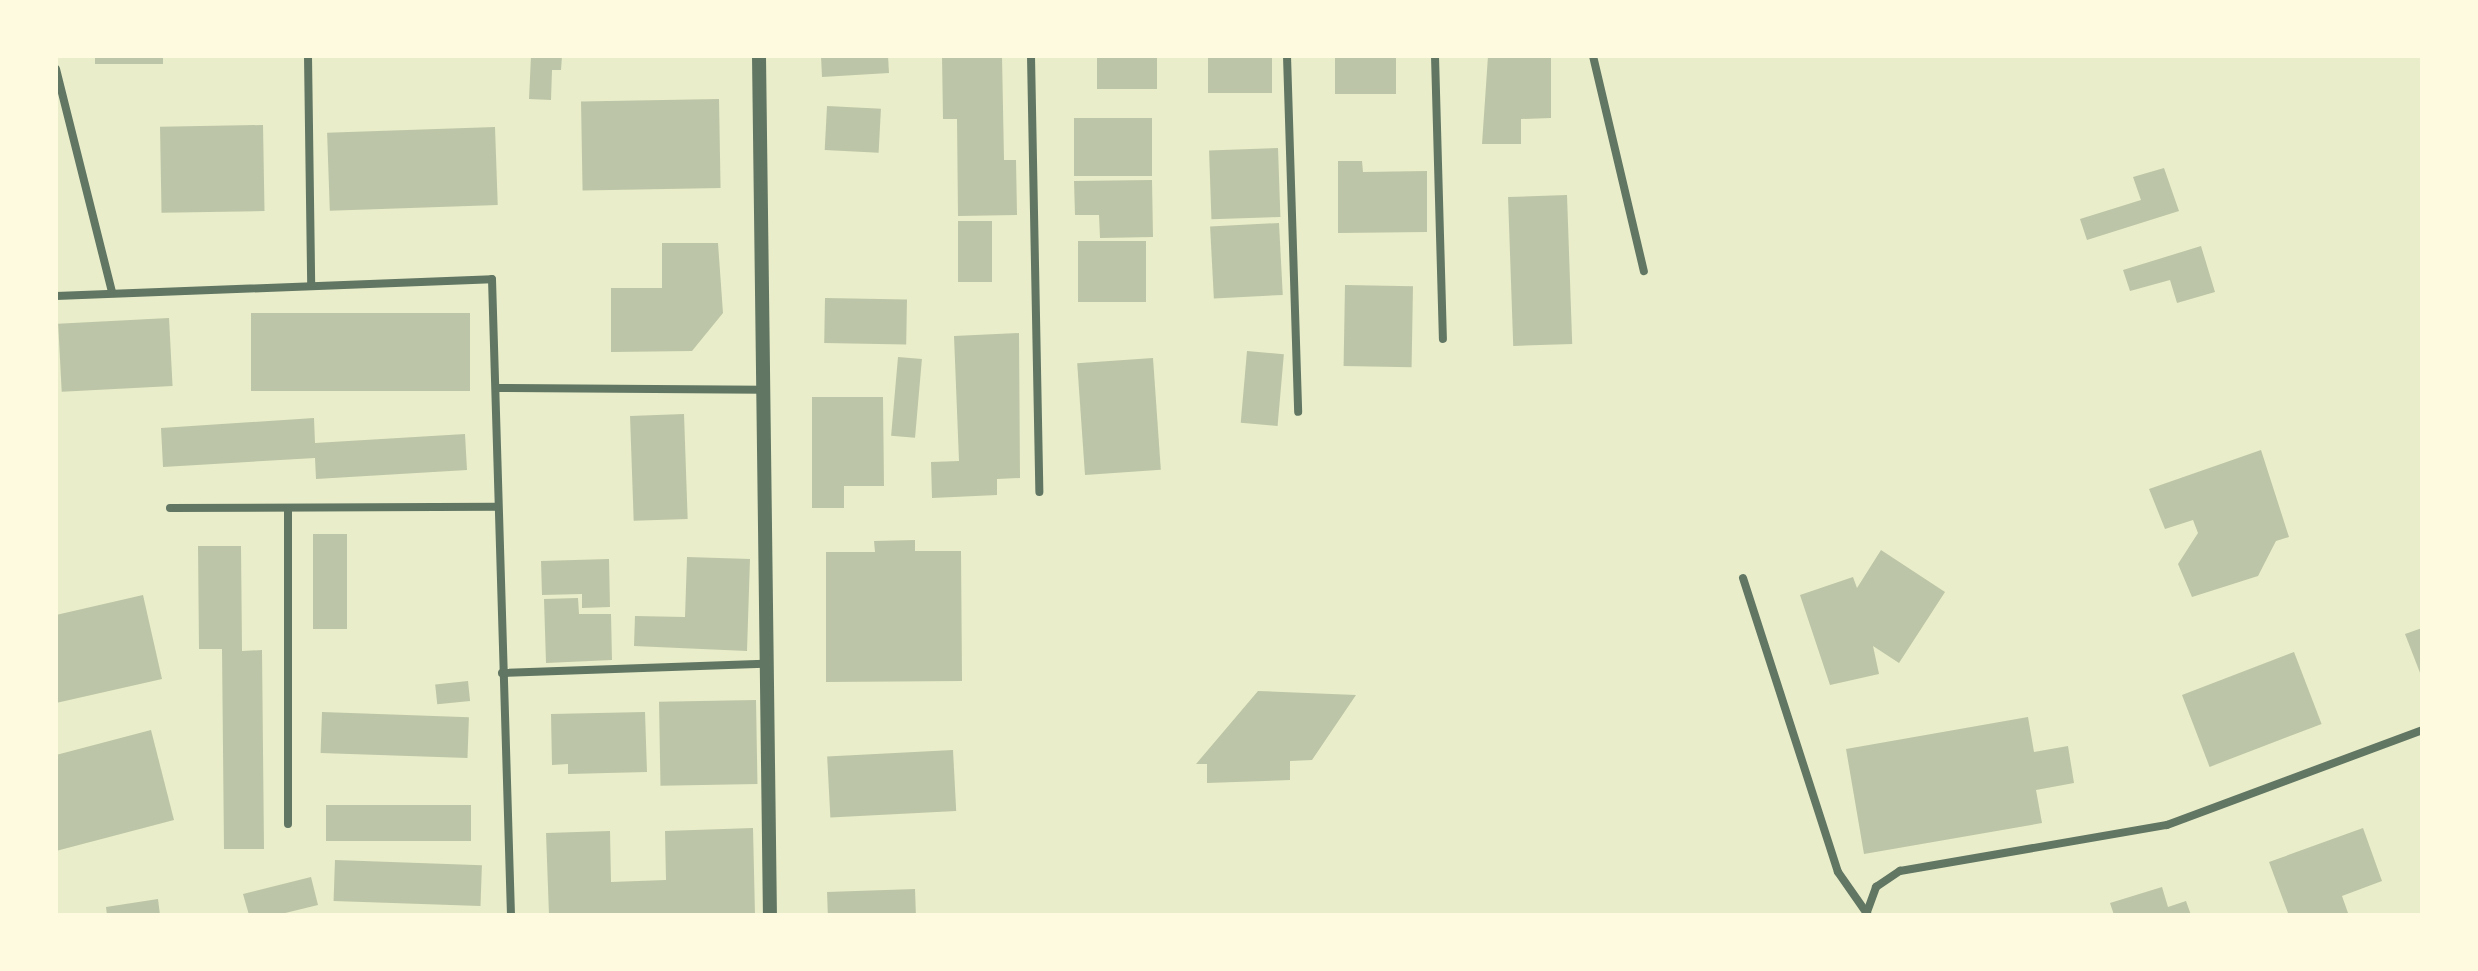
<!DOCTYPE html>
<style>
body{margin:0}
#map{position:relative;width:2478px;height:971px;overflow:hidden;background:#e9edc9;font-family:"Times New Roman",serif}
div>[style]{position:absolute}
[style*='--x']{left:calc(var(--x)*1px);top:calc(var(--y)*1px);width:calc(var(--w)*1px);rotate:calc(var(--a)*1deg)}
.building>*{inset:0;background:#bcc5a7;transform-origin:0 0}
.minor>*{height:8px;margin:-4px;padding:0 4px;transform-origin:4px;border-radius:4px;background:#617663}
.tertiary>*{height:14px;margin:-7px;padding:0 7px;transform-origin:7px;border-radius:7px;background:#617663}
span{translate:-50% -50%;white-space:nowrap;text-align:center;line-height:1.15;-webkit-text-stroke:6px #fefae0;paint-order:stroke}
.frame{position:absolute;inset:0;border:58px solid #fefae0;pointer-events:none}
</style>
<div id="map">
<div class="building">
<div style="left:95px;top:56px;width:68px;height:8px"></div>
<div style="clip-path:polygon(531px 56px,562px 56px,561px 70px,552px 70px,551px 100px,529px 99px)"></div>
<div style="clip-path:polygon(821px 56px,888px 56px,889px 73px,822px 77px)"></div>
<div style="clip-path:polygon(942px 56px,1002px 56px,1004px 160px,1016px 160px,1017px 215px,958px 216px,957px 119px,943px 119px)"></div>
<div style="left:1097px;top:56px;width:60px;height:33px"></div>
<div style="left:1208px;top:56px;width:64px;height:37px"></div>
<div style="left:1335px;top:56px;width:61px;height:38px"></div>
<div style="clip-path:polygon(1488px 56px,1551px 56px,1551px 118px,1521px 119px,1521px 144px,1482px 144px)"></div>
<div style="left:719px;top:99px;width:89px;height:138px;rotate:89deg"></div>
<div style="left:827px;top:106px;width:54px;height:44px;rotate:3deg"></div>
<div style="left:1074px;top:118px;width:78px;height:58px"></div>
<div style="left:263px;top:125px;width:86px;height:103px;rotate:89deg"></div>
<div style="left:495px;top:127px;width:78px;height:168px;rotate:88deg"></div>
<div style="left:1278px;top:148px;width:69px;height:69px;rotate:88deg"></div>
<div style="clip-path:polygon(1338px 161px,1362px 161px,1363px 172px,1427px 171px,1427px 232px,1338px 233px)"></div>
<div style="clip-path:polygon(2164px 168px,2179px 211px,2087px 240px,2080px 219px,2141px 200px,2133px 177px)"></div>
<div style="clip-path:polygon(1152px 180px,1153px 237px,1100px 238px,1099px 215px,1075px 215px,1074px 181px)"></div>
<div style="left:1567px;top:195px;width:149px;height:59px;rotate:88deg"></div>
<div style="left:958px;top:221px;width:34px;height:61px"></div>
<div style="left:1279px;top:223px;width:72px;height:69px;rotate:87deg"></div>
<div style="left:1146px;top:241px;width:61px;height:68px;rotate:90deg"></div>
<div style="clip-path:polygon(662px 243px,718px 243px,723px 313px,692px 351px,611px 352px,611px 288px,662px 288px)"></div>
<div style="clip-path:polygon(2201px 246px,2215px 292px,2177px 303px,2170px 280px,2130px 291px,2123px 270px)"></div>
<div style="left:1345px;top:285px;width:68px;height:81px;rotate:1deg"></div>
<div style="left:825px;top:298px;width:82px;height:45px;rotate:1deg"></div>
<div style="left:470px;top:313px;width:78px;height:219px;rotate:90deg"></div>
<div style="left:169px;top:318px;width:68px;height:111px;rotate:87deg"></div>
<div style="clip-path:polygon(1019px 333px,1020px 478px,997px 479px,997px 495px,932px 498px,931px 462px,959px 461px,954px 336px)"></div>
<div style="left:1247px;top:351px;width:37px;height:72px;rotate:5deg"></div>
<div style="left:898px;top:357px;width:24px;height:79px;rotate:5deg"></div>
<div style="left:1153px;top:358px;width:112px;height:76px;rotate:86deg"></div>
<div style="clip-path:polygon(812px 397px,883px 397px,884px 486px,844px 486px,844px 508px,812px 508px)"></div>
<div style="left:684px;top:414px;width:105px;height:54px;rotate:88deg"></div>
<div style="clip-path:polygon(314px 418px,315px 443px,465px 434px,467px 470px,316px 479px,315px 458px,163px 467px,161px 428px)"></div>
<div style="clip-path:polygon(2261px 450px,2289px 537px,2276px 541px,2258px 576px,2192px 597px,2178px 564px,2198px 533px,2193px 520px,2165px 529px,2149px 489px)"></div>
<div style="left:313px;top:534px;width:34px;height:95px"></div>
<div style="clip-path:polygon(915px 540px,915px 551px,961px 551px,962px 681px,826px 682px,826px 552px,875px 552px,874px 541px)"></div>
<div style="clip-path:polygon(198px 546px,241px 546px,242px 651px,262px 650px,264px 849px,224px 849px,222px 649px,199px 649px)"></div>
<div style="clip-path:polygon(1881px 550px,1945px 592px,1899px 663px,1873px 646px,1879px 674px,1830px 685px,1800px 595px,1853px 577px,1857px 588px)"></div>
<div style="clip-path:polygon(687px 557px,750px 559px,747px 651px,634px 646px,635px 616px,685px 617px)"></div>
<div style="clip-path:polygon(609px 559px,610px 607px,582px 608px,582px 594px,542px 595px,541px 561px)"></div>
<div style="clip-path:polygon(143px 595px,162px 679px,56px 703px,56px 615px)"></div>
<div style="clip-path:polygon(578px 598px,579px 614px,611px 614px,612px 660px,546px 663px,544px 599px)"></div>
<div style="clip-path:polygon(2422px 628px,2422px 678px,2405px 634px)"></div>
<div style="left:2294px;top:652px;width:77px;height:120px;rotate:69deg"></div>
<div style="left:468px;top:681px;width:20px;height:33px;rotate:84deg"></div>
<div style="clip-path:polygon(1258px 691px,1356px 695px,1312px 760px,1290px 761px,1290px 780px,1207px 783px,1207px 764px,1196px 764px)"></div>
<div style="left:756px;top:700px;width:84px;height:97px;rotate:89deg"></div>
<div style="left:322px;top:712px;width:147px;height:41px;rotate:2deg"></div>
<div style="clip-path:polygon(645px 712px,647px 772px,568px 774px,568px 764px,552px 765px,551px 714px)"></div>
<div style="clip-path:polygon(2028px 717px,2034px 752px,2068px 746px,2074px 783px,2036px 790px,2042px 823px,1864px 854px,1846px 749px)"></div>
<div style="clip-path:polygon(151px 730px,174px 820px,56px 851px,56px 755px)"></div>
<div style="left:953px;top:750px;width:61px;height:126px;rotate:87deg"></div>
<div style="left:326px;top:805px;width:145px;height:36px"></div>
<div style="clip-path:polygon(753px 828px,755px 915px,549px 915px,546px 833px,610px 831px,611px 882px,666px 880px,665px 831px)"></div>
<div style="clip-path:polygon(2363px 828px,2382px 881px,2342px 896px,2348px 913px,2342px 915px,2288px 913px,2269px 862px)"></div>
<div style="left:335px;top:860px;width:147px;height:41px;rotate:2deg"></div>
<div style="clip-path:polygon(311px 877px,318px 905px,277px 915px,249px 915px,243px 894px)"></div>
<div style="clip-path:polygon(2162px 887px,2168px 907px,2186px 901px,2191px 915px,2114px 915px,2110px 903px)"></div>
<div style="left:915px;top:889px;width:26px;height:88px;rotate:88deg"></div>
<div style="clip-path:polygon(158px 899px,160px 915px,107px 915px,106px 907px)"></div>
</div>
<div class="minor">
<div style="--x:308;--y:56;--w:227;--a:89.2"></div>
<div style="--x:1031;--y:56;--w:436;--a:88.9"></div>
<div style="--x:1287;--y:56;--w:356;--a:88.2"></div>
<div style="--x:1435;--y:56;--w:283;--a:88.4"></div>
<div style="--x:1593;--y:56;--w:221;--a:76.7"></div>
<div style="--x:56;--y:69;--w:230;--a:75.9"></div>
<div style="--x:56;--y:296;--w:436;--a:-2.2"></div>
<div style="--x:492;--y:279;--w:636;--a:88.29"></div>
<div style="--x:496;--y:388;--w:267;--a:0.4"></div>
<div style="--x:170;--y:508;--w:326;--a:-0.2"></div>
<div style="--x:288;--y:509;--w:315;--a:90"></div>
<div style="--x:1743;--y:578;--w:309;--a:72.1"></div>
<div style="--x:1838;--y:872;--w:52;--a:55.1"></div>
<div style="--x:502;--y:673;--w:264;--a:-2"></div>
<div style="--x:1867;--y:912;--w:27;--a:-70"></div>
<div style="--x:1876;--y:887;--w:29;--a:-34"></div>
<div style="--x:1900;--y:871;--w:271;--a:-9.8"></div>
<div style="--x:2167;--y:825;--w:272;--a:-20.4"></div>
</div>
<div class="tertiary">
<div style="--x:759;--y:56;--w:859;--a:89.27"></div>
</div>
<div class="frame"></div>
</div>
